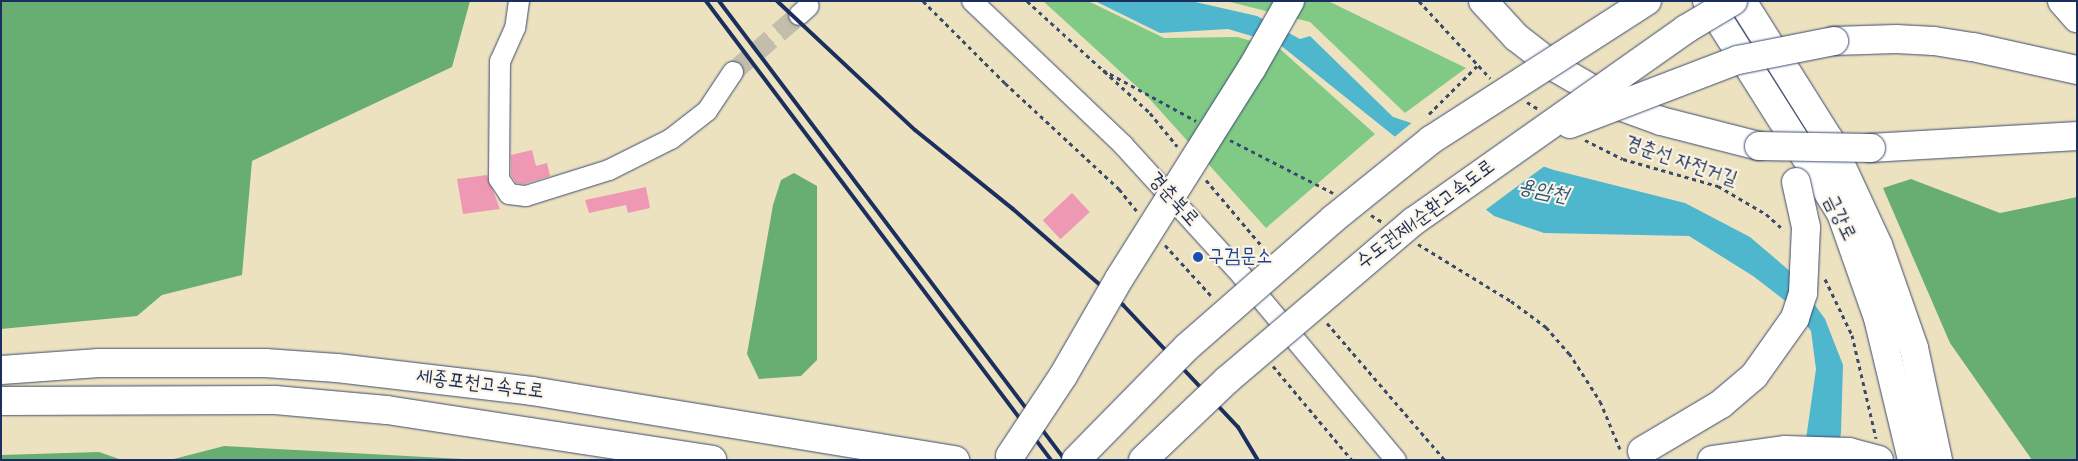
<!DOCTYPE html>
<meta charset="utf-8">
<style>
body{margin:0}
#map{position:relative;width:2078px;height:461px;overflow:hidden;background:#ede2c0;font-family:"Indie Flower","Poor Story",sans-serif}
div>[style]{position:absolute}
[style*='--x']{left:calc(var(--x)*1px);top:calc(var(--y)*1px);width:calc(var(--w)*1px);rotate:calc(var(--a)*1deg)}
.green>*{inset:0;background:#81ca86}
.forest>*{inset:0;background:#68ae73}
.water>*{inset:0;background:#4fb7cd}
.pier>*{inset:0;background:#ede2c0}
.building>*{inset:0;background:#ef98b4;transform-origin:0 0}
.minor-tunnel>*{height:20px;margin-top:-10px;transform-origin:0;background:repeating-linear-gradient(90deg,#c3beac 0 20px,transparent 0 30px)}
.path>*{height:3px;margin-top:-1.5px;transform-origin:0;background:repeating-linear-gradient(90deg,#3a4a6d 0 4px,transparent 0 8px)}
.roads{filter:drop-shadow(0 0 1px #3a4a6d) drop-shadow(0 0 1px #3a4a6d)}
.minor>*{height:20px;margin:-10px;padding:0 10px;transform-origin:10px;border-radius:10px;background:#fff}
.highway>*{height:28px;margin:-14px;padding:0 14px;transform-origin:14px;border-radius:14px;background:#fff}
.rail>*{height:4px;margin:-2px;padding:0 2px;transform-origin:2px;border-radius:2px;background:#1b2f5e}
.bridges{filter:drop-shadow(0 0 1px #3a4a6d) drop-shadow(0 0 1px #3a4a6d)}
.highway-bridge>*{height:28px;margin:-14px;padding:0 14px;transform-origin:14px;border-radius:14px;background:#fff}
.dots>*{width:14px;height:14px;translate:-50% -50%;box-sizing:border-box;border:2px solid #fcf5e5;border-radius:50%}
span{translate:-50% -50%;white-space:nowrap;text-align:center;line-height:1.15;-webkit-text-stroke:4px #fcf5e5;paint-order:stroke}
.street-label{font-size:20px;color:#1b2f5e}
.transit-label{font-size:20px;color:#164399}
.left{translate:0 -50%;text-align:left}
.water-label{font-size:21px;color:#2b587f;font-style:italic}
.frame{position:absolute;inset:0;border:2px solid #1b2f5e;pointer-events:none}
</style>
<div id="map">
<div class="green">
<div style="clip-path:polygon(1043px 1px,1088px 1px,1164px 38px,1237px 37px,1280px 49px,1375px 134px,1266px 228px,1146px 95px)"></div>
<div style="clip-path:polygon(1226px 1px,1328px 1px,1466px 68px,1405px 113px,1310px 22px)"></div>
</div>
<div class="forest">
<div style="clip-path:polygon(1px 1px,470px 1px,452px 67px,252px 161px,242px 275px,162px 295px,137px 316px,1px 329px)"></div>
<div style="clip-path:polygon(794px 173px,817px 186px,817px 360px,801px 376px,759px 379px,747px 354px,773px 205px,781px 180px)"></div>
<div style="clip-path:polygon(1911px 179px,2000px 213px,2077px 197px,2077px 460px,2032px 460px,1950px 343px,1883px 188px)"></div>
<div style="clip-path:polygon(224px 446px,481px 460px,482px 460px,170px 460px)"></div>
<div style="clip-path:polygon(99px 452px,122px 460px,1px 460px,1px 455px)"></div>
</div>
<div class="water">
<div style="clip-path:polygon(1095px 1px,1191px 1px,1257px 16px,1300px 39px,1310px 36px,1393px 117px,1554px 170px,1685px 203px,1750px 237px,1791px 272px,1825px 319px,1843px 365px,1841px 433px,1836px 460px,1803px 460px,1816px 369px,1811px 331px,1792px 306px,1753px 276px,1689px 236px,1544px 233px,1494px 216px,1279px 44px,1228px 29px,1160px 33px)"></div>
</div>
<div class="pier">
<div style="clip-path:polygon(1414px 121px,1546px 165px,1484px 211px,1392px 139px)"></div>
</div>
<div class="building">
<div style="clip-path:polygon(532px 150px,536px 166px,547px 163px,550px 176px,524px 184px,516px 183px,511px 175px,511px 155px)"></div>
<div style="clip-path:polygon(487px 175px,500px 209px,463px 214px,457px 179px)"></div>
<div style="clip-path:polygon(646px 187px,650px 208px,628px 213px,626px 205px,589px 213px,585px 200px)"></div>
<div style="left:1072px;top:193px;width:26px;height:40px;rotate:47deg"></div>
</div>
<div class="minor-tunnel">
<div style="--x:733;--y:72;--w:87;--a:-40.8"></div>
</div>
<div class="path">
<div style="--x:923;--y:1;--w:116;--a:45"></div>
<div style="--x:1005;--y:83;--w:156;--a:42.9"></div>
<div style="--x:1119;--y:189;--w:28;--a:51"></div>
<div style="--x:1027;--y:1;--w:166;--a:42.3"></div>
<div style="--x:1150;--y:113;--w:43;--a:50.7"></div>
<div style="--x:1419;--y:1;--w:105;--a:47.3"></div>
<div style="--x:1103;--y:70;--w:106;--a:28.7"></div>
<div style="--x:1527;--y:102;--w:13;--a:32"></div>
<div style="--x:1429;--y:114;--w:68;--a:-45"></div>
<div style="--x:1230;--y:140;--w:116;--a:27.2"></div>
<div style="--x:1585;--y:140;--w:42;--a:26.6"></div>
<div style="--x:1623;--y:159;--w:99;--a:15.9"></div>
<div style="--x:1718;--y:186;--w:56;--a:30.3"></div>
<div style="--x:1766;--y:214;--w:24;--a:42"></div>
<div style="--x:1206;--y:180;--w:93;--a:49.8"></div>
<div style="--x:1371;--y:215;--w:13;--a:32"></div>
<div style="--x:1418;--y:244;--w:109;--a:31.5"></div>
<div style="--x:1511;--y:301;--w:44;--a:36.6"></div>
<div style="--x:1546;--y:327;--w:35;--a:49"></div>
<div style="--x:1569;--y:353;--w:57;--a:57.1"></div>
<div style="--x:1600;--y:401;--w:52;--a:67.4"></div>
<div style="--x:1165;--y:245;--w:72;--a:47.8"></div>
<div style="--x:1825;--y:279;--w:62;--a:64.3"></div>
<div style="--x:1852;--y:335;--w:106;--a:76.9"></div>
<div style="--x:1327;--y:323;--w:181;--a:49.3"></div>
<div style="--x:1273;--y:366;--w:123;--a:50"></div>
</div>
<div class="roads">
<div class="minor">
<div style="--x:519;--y:1;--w:27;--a:98"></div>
<div style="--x:515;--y:28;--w:36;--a:114"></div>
<div style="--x:500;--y:61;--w:118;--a:90.5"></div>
<div style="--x:499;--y:179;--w:18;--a:56"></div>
<div style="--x:509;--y:194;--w:17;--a:7"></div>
<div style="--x:526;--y:196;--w:87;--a:-17.4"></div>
<div style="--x:609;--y:170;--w:69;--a:-26.6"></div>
<div style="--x:671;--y:139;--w:46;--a:-37.9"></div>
<div style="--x:707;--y:111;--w:47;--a:-56.3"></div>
<div style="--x:972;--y:1;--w:209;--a:43.6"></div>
<div style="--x:1123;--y:145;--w:177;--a:47.7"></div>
<div style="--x:1242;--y:276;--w:240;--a:50.1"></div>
<div style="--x:799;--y:15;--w:13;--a:-42"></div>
</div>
<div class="highway">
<div style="--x:1483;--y:1;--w:49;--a:47.5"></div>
<div style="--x:1516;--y:37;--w:51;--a:37.8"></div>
<div style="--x:1556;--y:68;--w:78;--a:30.2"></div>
<div style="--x:1623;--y:107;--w:40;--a:20.2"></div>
<div style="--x:1661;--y:121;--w:101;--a:14.3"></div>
<div style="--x:1707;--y:1;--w:251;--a:57.7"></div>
<div style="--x:1841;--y:213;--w:111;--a:70.6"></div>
<div style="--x:1878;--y:318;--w:146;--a:76.5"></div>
<div style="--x:1742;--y:1;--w:163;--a:57.8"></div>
<div style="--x:1829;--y:139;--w:117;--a:65.2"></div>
<div style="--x:1878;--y:245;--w:109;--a:70.7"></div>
<div style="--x:1914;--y:348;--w:115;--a:77.9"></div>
<div style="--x:2062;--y:1;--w:23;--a:49"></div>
<div style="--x:1834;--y:41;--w:62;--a:-1.8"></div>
<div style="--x:1896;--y:39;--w:38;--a:3"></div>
<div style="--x:1934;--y:41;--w:39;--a:9"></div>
<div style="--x:1973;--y:47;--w:107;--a:12.5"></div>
<div style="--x:1871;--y:148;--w:206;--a:-3.3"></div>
<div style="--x:1;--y:370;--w:98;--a:-4.1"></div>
<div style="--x:99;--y:363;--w:166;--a:0"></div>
<div style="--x:265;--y:363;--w:72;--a:4"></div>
<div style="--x:337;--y:368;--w:196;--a:6.7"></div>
<div style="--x:532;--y:391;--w:429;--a:9.3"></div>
<div style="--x:1;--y:401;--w:274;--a:-0.2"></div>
<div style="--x:275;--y:400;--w:112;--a:5.1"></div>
<div style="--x:387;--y:410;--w:329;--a:8.7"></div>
</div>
</div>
<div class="rail">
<div style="--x:706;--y:1;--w:574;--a:53.07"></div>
<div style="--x:719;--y:1;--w:575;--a:52.99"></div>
<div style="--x:777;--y:1;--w:189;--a:43.1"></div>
<div style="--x:915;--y:130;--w:126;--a:38.9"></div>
<div style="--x:1013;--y:209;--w:146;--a:41.1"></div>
<div style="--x:1123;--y:305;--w:168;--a:46.7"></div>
<div style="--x:1238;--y:427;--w:39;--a:59"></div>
</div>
<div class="bridges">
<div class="highway-bridge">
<div style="--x:1570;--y:124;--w:180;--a:-20.9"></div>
<div style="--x:1738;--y:60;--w:98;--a:-11.2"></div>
<div style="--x:1759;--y:146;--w:112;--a:1"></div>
<div style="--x:1642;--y:451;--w:92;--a:-30.7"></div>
<div style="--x:1721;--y:404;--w:43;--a:-40.3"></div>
<div style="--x:1754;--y:376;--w:71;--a:-54.7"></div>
<div style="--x:1795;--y:318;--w:26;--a:-72"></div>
<div style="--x:1803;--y:293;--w:66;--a:-87.4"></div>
<div style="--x:1806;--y:227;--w:46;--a:-102.5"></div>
<div style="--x:1010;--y:456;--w:96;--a:-56.5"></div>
<div style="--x:1063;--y:376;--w:112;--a:-60"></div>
<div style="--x:1119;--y:279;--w:249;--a:-57.8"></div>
<div style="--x:1252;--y:68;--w:77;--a:-60.4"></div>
<div style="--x:1076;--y:460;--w:158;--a:-45.5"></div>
<div style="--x:1187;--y:347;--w:194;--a:-41.2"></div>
<div style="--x:1333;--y:219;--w:126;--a:-38.9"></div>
<div style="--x:1431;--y:140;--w:257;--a:-32.8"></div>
<div style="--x:1143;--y:460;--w:116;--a:-43.6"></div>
<div style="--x:1227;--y:380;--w:245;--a:-40.4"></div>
<div style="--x:1414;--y:221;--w:333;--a:-35.2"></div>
<div style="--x:1686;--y:29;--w:55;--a:-30.8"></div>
<div style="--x:1712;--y:460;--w:74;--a:-7.8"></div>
<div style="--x:1785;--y:450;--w:64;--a:1.8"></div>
<div style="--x:1849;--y:452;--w:31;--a:15"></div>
</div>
</div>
<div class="dots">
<div style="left:1198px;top:257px;background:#1a4fb4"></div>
</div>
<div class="street-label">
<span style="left:1681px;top:162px;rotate:19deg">경춘선 자전거길</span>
<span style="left:1173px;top:200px;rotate:48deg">경춘북로</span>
<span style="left:1426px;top:215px;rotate:-37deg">수도권제1순환고속도로</span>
<span style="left:1839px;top:218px;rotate:64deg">금강로</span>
<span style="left:480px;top:385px;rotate:7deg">세종포천고속도로</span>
</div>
<div class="transit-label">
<span class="left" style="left:1208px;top:257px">구검문소</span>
</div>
<div class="water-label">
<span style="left:1543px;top:192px;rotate:12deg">용암천</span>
</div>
<div class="frame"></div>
</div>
